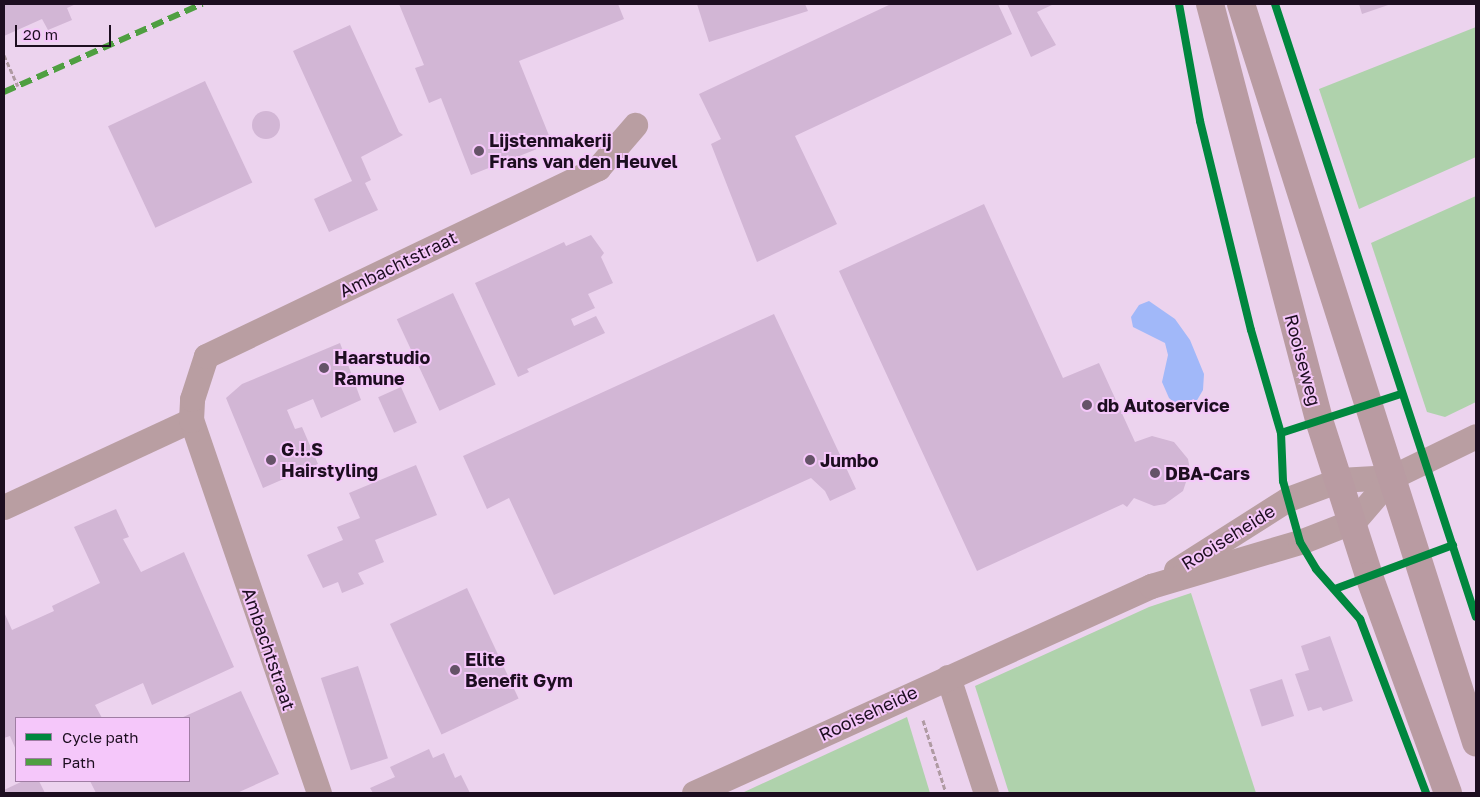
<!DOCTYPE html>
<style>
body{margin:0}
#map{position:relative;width:1480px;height:797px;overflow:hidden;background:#ecd3ee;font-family:"Golos Text",sans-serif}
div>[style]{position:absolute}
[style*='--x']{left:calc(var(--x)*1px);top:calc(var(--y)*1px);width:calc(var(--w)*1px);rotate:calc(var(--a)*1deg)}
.green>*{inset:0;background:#afd2ac}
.water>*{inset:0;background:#a1b8f9}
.building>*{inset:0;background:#d2b6d5;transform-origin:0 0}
.round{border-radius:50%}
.path>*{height:3px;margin-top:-1.5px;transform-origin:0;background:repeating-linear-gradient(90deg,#af9aa2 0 5px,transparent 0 7.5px)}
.minor>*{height:25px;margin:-12.5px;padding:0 12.5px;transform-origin:12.5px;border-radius:12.5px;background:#b99ea2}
.secondary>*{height:28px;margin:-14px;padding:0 14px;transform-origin:14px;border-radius:14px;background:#b99ba2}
.quiet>*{height:6px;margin-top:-3px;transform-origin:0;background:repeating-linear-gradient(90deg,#4f9f41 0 12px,transparent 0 18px)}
.cycleway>*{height:8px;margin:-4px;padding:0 4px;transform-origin:4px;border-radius:4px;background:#00873e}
.dots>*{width:14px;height:14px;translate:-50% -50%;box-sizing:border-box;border:2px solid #f5c7fa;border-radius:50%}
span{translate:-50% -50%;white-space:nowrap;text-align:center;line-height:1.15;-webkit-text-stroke:4px #f5c7fa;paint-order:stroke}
.poi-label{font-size:18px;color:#1d0e20;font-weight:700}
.left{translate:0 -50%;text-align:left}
.street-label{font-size:18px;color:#1d0e20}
.frame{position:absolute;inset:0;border:5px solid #1d0e20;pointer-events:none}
.legend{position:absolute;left:15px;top:717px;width:175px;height:65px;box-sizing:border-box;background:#f5c7fa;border:1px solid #9f7da3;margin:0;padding:6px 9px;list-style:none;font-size:15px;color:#1d0e20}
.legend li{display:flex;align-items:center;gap:10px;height:25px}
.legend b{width:25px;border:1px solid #9f7da3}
.scale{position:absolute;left:15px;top:25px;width:96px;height:22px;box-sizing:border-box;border:2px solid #1d0e20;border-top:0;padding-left:6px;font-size:15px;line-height:18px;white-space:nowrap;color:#1d0e20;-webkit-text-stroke:4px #f5c7fa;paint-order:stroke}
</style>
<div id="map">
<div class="green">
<div style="clip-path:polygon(1476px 27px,1476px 157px,1359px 209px,1319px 89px)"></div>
<div style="clip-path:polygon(1476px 196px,1476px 402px,1445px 417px,1427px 412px,1371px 243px)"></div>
<div style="clip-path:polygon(1191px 593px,1256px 793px,1009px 793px,975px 686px,1149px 607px)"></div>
<div style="clip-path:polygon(907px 717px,930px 793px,742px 793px)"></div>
</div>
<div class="water">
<div style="clip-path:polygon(1149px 301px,1175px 319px,1190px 340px,1204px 374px,1203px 390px,1196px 402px,1177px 405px,1169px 398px,1162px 382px,1168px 355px,1165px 343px,1133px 327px,1131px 317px,1139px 305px)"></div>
</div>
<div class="building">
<div style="clip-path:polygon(4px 4px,76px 4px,67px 8px,72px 20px,48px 30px,42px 19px,4px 36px)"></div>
<div style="clip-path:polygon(399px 4px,618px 4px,624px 19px,519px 61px,552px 143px,471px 175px,441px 98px,429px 103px,415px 68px,424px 65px)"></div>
<div style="clip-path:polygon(697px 4px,805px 4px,808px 11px,709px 42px)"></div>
<div style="clip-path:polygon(891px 4px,998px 4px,1012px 34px,795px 136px,837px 224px,757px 262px,711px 144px,721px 139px,699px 94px)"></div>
<div style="clip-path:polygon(1007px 4px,1054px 4px,1037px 12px,1056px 45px,1031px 57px)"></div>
<div style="clip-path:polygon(1359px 4px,1391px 4px,1362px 14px)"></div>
<div style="clip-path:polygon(350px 25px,399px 132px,403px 135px,361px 157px,371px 180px,365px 183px,378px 210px,329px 232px,314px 199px,352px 181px,293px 51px)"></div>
<div style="left:205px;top:81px;width:112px;height:107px;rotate:65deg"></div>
<div class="round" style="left:252px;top:111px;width:28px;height:28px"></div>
<div style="clip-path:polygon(984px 204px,1063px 378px,1099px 363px,1135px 442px,1152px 436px,1174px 442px,1188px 459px,1190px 470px,1183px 491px,1165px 504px,1154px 506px,1134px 498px,1127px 507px,1123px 504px,977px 571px,839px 271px)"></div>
<div style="clip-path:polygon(591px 235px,604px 253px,601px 257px,613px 283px,588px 294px,595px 308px,571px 319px,574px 326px,596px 316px,605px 333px,527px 369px,529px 372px,518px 377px,475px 283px,564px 242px,566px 246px)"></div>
<div style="left:453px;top:293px;width:101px;height:62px;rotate:65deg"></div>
<div style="clip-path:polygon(774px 314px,856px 489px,830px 501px,825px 491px,811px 478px,554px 595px,509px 498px,487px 509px,463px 456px)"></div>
<div style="clip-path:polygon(340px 343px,361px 400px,321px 418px,313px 399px,287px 410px,295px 429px,302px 427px,318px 464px,263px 488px,226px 398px,242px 384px)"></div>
<div style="left:401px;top:387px;width:39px;height:25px;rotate:66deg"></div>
<div style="clip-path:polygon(416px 465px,437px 515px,375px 540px,384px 562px,358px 573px,364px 584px,342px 593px,338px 582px,323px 588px,307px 555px,343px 540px,337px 527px,360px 518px,349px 493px)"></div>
<div style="clip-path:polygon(116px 509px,129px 537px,123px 539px,141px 572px,184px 552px,234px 667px,152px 705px,143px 683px,95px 705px,102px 718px,16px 718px,16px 750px,10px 736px,4px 738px,4px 612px,12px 630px,54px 611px,52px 606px,100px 583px,74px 527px)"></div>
<div style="left:467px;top:588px;width:122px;height:85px;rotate:65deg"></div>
<div style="clip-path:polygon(1330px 636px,1353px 701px,1323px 711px,1321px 707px,1308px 711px,1295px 674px,1309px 670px,1301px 646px)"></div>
<div style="left:358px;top:666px;width:97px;height:39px;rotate:72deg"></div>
<div style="left:1282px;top:679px;width:39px;height:34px;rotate:72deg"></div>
<div style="clip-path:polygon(241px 691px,279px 774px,237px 793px,96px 793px,90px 781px,189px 781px,189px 718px,181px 718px)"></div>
<div style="clip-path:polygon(429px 749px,433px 758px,444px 753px,455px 778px,461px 775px,470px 793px,373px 793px,370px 788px,395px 777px,390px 767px)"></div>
<div style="clip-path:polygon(23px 781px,39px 781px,45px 793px,4px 793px,4px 790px)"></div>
</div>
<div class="path">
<div style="--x:4;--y:55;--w:34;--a:66"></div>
<div style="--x:923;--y:720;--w:77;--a:72.5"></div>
</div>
<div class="minor">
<div style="--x:4;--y:507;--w:206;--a:-24.9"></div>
<div style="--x:1176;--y:570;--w:133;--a:-32.4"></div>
<div style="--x:1288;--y:499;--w:54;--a:-20.4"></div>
<div style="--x:1339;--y:480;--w:53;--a:-3.2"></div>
<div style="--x:948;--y:677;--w:122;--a:71.9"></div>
<div style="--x:319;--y:793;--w:394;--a:-108.9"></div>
<div style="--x:191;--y:420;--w:21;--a:-87"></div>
<div style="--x:192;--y:399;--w:45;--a:-72"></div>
<div style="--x:206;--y:356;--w:435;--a:-25.6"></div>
<div style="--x:598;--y:168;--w:57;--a:-49.3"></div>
<div style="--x:694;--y:793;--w:502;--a:-24.37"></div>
<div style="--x:1151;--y:586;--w:155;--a:-16.5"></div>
<div style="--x:1300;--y:542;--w:58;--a:-21.3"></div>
<div style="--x:1354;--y:521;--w:58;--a:-49.2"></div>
<div style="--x:1392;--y:477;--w:93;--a:-26"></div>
</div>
<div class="secondary">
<div style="--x:1210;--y:4;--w:430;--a:75.3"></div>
<div style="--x:1319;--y:420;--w:164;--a:72.2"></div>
<div style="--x:1369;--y:576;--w:231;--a:70"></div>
<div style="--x:1241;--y:4;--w:775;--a:72.34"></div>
</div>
<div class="quiet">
<div style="--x:4;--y:92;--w:217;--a:-24"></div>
</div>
<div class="cycleway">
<div style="--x:1179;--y:4;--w:119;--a:79.8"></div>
<div style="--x:1200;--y:121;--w:215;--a:76.3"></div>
<div style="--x:1251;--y:330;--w:107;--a:73.8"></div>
<div style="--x:1281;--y:433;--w:48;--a:87.6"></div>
<div style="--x:1283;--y:481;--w:63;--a:74.4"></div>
<div style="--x:1300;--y:542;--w:31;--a:59"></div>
<div style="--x:1316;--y:569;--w:67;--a:48.7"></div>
<div style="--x:1360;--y:619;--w:186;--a:69.2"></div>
<div style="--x:1275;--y:4;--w:645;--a:71.85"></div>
<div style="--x:1281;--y:433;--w:126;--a:-18"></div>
<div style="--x:1335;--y:589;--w:126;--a:-20.4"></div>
</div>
<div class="dots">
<div style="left:479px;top:151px;background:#655368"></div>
<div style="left:324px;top:368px;background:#655368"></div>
<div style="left:1087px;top:405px;background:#655368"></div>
<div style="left:271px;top:460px;background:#655368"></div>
<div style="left:810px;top:460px;background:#655368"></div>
<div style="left:1155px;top:473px;background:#655368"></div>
<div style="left:455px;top:670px;background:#655368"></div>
</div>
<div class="poi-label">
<span class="left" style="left:489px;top:151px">Lijstenmakerij<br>Frans van den Heuvel</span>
<span class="left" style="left:334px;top:368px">Haarstudio<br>Ramune</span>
<span class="left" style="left:1097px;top:405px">db Autoservice</span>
<span class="left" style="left:281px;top:460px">G.!.S<br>Hairstyling</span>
<span class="left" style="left:820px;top:460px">Jumbo</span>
<span class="left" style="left:1165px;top:473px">DBA-Cars</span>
<span class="left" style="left:465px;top:670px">Elite<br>Benefit Gym</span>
</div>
<div class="street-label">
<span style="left:398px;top:264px;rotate:-26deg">Ambachtstraat</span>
<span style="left:1303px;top:360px;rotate:75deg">Rooiseweg</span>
<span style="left:1228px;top:537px;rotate:-32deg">Rooiseheide</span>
<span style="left:269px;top:649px;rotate:71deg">Ambachtstraat</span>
<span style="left:868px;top:713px;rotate:-25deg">Rooiseheide</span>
</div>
<div class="frame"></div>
<ul class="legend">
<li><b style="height:6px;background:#00873e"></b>Cycle path</li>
<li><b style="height:6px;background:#4f9f41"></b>Path</li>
</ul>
<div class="scale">20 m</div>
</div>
